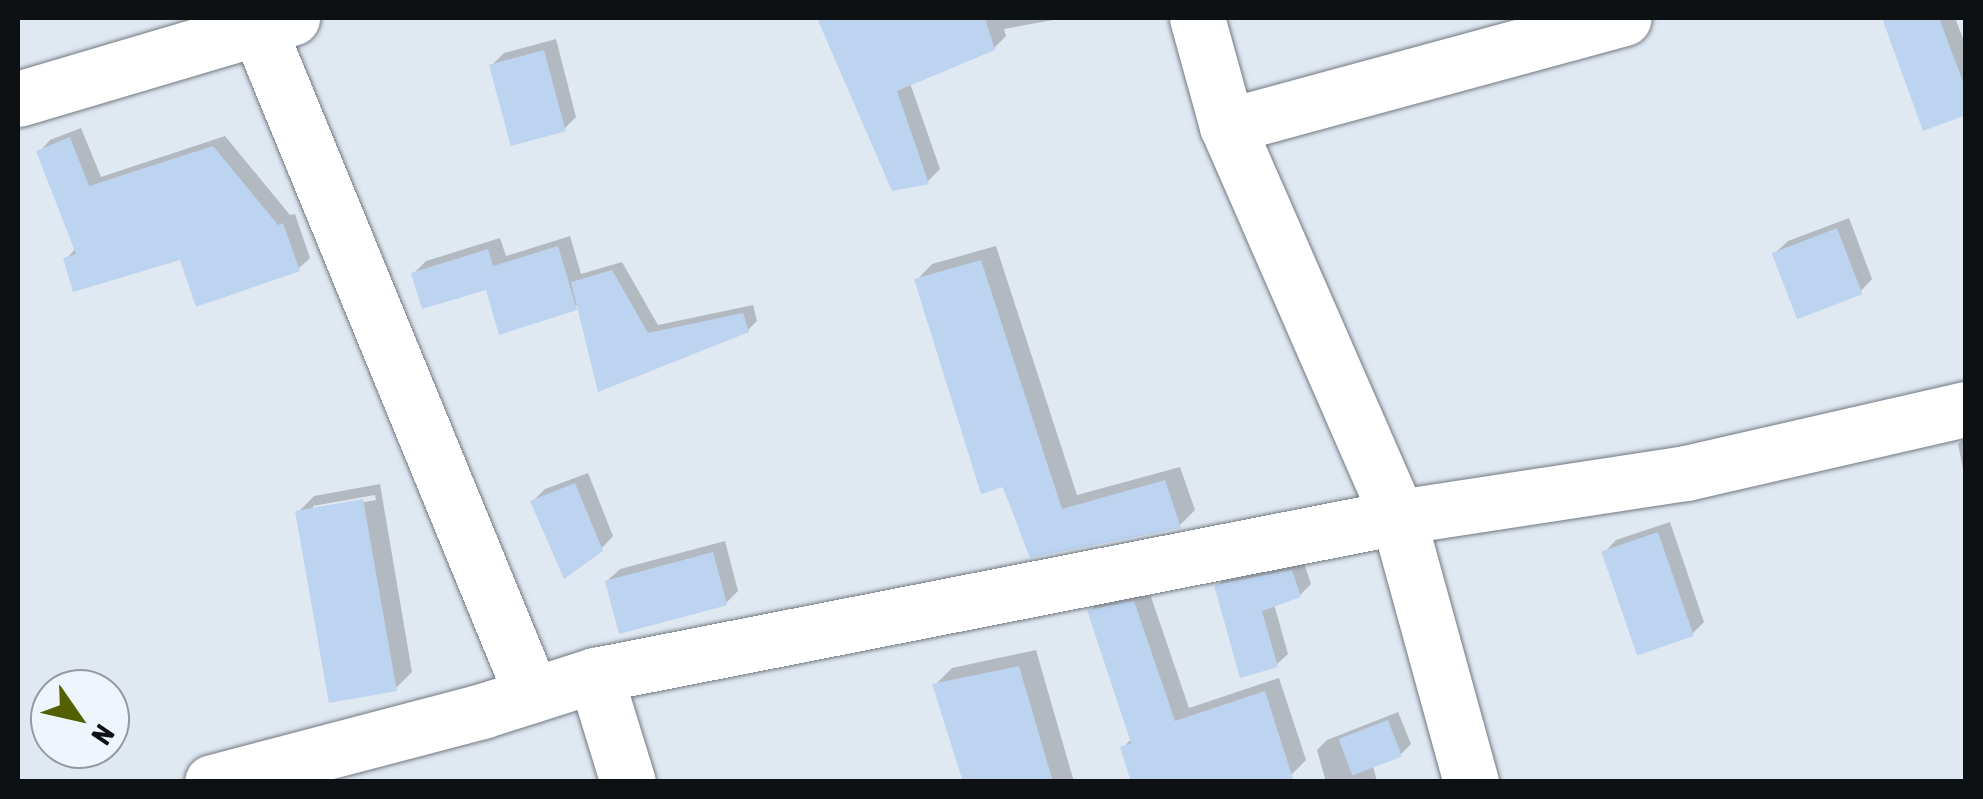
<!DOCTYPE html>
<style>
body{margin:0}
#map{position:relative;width:1983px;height:799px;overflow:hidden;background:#e0e8f2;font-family:"Asap Condensed",sans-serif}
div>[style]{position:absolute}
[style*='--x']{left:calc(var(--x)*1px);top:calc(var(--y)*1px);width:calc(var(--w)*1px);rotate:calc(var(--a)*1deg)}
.shadow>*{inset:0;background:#0003}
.building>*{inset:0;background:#bcd4f0;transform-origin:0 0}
.roads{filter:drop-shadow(0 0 2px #717881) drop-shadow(0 0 2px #717881)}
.minor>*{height:55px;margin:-27.5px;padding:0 27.5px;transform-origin:27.5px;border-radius:27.5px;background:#fff}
span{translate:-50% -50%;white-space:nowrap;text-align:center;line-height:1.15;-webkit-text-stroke:10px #eef5fd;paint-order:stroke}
.frame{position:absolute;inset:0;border:20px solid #0e1114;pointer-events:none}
.north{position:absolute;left:30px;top:669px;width:100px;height:100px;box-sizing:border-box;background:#eef5fd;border:2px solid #949aa0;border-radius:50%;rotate:124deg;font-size:28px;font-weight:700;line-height:40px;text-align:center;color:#0e1114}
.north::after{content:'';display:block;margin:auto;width:35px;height:45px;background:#526001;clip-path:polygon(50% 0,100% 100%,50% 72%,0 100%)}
</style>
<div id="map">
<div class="shadow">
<div style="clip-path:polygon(827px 18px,1064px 18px,1004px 29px,1006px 36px,994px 48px,910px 83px,940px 169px,928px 181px,893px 188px,822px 23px)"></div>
<div style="clip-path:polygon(1885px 18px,1955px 18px,1966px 46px,1966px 112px,1924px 128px)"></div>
<div style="clip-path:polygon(556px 39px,576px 117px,564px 129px,492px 65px,504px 53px)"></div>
<div style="clip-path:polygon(81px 128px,101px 177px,225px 136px,290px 215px,295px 214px,310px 258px,298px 269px,182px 257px,66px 259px,76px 248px,39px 152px,50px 140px)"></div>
<div style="clip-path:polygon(1849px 218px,1872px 279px,1860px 292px,1775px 253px,1788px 241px)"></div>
<div style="clip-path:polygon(570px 236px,581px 274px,622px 262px,658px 325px,753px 305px,757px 321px,748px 330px,600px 389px,579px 304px,575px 307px,414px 273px,426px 261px,500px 238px,506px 256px)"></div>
<div style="clip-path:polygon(996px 246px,1077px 495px,1180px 467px,1195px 510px,1180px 525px,1031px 555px,917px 280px,932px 264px)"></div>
<div style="clip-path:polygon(1966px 437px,1966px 483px,1958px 444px)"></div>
<div style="clip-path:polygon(588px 473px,613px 536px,601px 549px,533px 501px,545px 489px)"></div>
<div style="clip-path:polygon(evenodd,380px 484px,412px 672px,395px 689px,297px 513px,314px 496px,380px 484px,375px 495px,376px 500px,313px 511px,313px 506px,375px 495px)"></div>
<div style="clip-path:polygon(1670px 522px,1704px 622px,1692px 634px,1604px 553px,1616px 540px)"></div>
<div style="clip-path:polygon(725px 541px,738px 591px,726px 603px,607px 581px,620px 569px)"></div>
<div style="clip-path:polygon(1303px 560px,1311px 584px,1300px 595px,1274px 604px,1288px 654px,1276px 665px,1217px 586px,1228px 575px)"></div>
<div style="clip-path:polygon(1148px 588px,1189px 708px,1279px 678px,1306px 760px,1291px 775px,1123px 748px,1132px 738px,1090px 611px,1104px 596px)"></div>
<div style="clip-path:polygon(1036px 650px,1074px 782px,966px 782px,935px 685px,952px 668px)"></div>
<div style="clip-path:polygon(1398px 712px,1411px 744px,1401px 754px,1373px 766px,1377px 782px,1326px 782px,1317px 750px,1327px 740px)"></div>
</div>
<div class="building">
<div style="clip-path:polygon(817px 18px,985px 18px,995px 50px,897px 91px,929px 184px,892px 191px)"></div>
<div style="clip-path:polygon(1882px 18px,1939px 18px,1966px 90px,1966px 115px,1923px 131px)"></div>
<div style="left:544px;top:50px;width:84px;height:57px;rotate:75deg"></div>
<div style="clip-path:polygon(70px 137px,89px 186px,213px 146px,278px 225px,283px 223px,300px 271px,196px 307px,180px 260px,73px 292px,63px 258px,76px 254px,36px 151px)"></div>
<div style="left:1837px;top:228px;width:71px;height:70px;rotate:69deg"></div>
<div style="clip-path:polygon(558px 246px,577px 310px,499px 335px,486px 290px,422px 309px,411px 273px,488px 249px,493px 266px)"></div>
<div style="clip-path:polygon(981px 260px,1062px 509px,1165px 480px,1181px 528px,1030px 558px,1003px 487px,981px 494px,914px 279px)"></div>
<div style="clip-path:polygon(612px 270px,648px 333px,743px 313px,749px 332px,598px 392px,571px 282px)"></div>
<div style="clip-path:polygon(575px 483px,603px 551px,564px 579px,530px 501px)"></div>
<div style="left:363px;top:499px;width:195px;height:69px;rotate:80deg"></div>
<div style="left:1658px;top:532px;width:110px;height:60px;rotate:71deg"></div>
<div style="left:713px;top:552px;width:55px;height:112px;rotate:75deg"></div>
<div style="clip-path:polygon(1292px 570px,1301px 597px,1262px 611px,1278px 667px,1240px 678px,1214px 585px)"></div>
<div style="clip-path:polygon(1134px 601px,1175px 721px,1265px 691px,1294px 782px,1131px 782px,1120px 747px,1131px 743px,1087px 610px)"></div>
<div style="clip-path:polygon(1019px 666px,1053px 782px,963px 782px,932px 684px)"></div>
<div style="left:1388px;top:720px;width:39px;height:53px;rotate:69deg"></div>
</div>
<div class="roads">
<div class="minor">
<div style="--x:1197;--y:18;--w:112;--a:74.5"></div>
<div style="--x:1227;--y:126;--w:427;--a:66.4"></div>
<div style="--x:1398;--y:517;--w:275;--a:74.6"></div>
<div style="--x:259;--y:30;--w:719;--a:67.68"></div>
<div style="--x:18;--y:99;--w:286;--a:-16.5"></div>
<div style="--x:1227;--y:126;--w:411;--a:-15.2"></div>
<div style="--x:595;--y:675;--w:112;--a:72.9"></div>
<div style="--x:212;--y:782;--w:279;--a:-14.7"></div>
<div style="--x:482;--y:711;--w:119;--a:-17.7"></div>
<div style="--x:595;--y:675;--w:818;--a:-11.13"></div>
<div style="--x:1398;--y:517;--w:291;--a:-8.7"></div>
<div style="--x:1686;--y:473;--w:287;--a:-12.9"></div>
</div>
</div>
<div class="frame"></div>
<div class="north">N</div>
</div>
